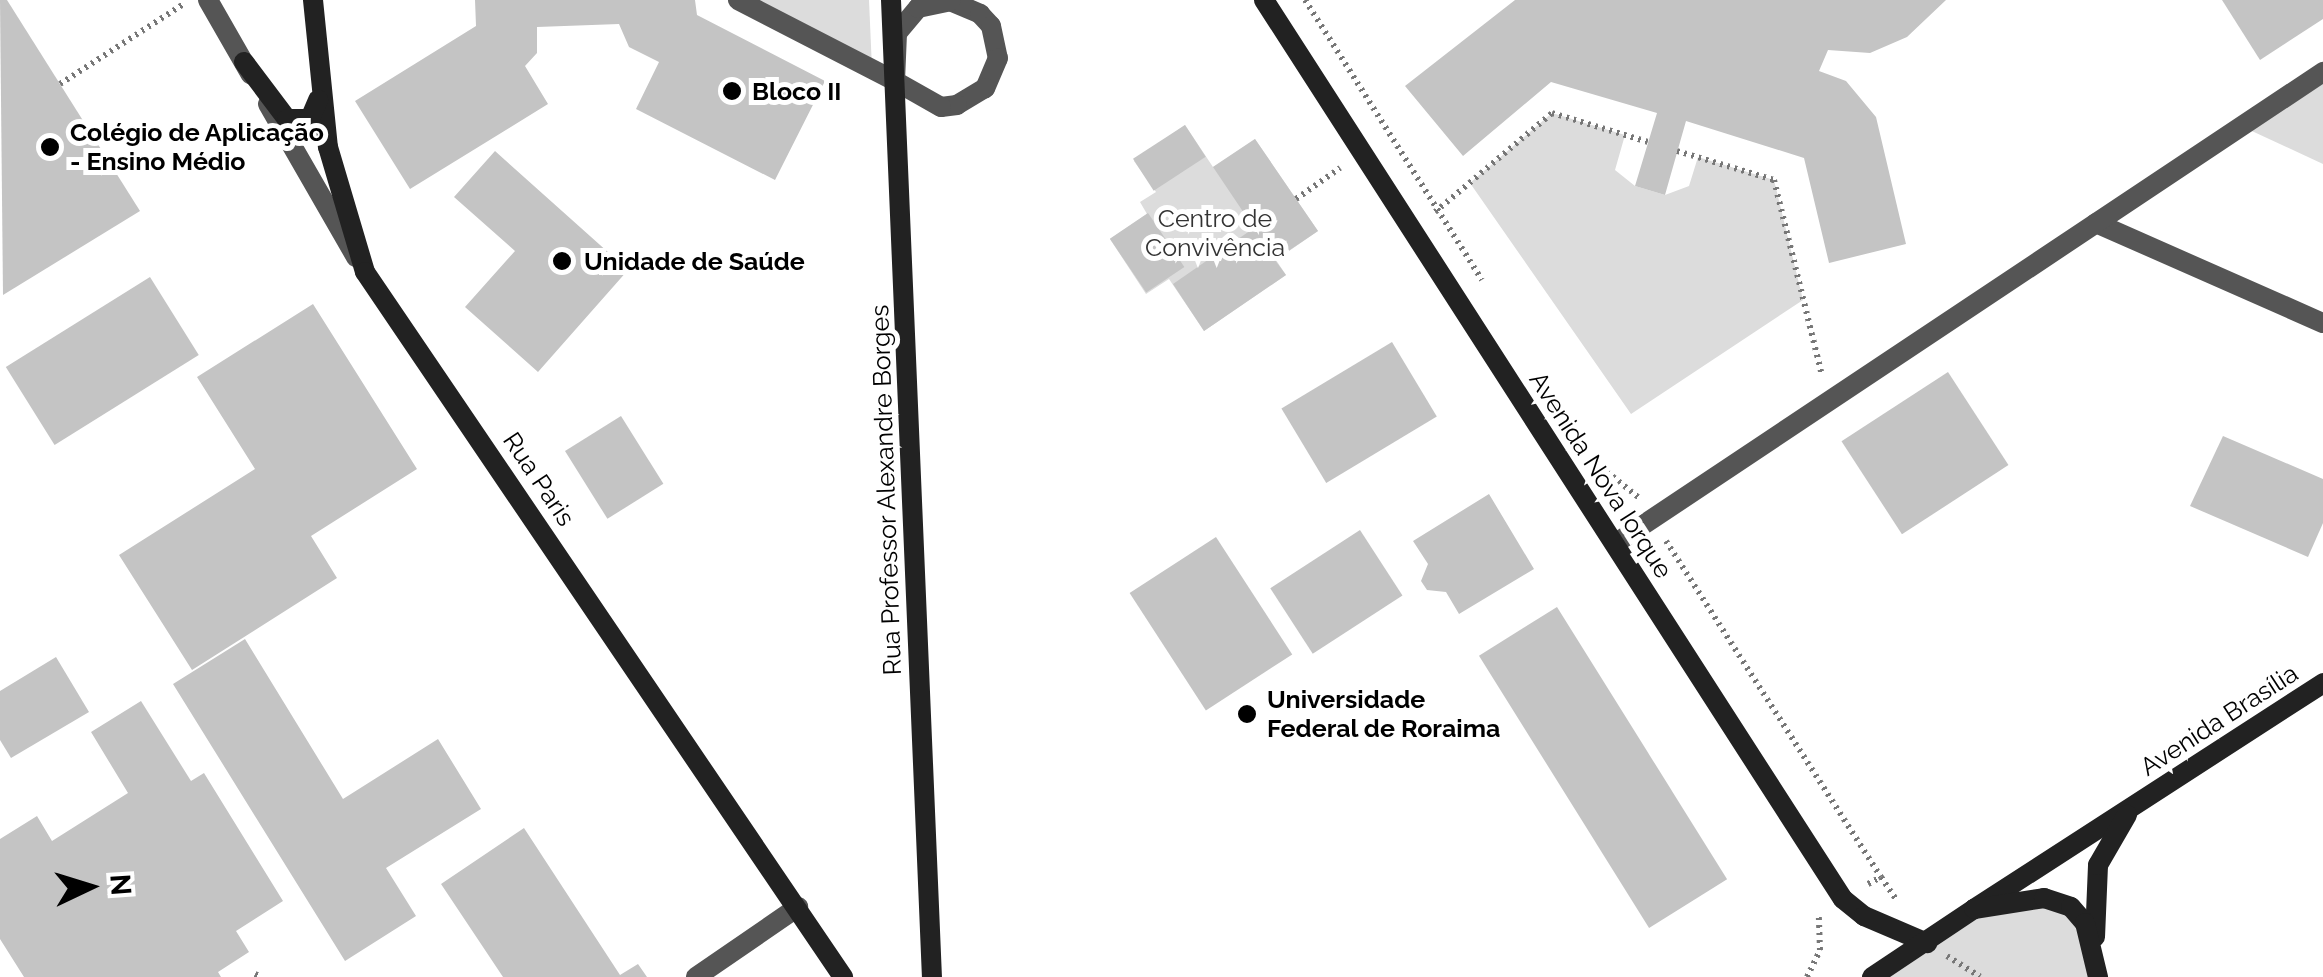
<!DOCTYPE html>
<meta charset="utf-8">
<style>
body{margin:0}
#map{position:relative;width:2323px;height:977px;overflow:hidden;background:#fff;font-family:Raleway,sans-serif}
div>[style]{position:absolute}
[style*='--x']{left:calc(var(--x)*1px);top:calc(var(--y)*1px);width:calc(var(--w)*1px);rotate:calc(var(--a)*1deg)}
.green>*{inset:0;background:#dcdcdc}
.building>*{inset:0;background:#c4c4c4;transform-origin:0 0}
.path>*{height:6px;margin-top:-3px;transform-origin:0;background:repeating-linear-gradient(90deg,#777 0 2.5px,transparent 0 7.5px)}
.lane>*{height:20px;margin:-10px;padding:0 10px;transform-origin:10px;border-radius:10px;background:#555}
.street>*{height:20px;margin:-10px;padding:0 10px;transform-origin:10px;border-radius:10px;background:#555}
.secondary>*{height:20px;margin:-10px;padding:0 10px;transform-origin:10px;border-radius:10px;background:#222}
.dots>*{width:28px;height:28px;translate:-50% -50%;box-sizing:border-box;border:5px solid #fff;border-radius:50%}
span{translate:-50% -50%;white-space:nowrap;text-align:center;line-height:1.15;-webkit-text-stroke:10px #fff;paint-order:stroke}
.poi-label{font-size:25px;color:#000;font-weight:700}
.left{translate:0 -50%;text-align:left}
.park-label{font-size:25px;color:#333}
.street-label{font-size:25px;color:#000}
.north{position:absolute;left:40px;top:837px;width:100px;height:100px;-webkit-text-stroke:8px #fff;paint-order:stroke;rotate:86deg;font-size:28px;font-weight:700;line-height:40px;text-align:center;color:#000}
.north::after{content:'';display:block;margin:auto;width:35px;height:45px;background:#000;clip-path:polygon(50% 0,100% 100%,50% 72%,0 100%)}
</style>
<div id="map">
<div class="green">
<div style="clip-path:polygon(738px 0,869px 0,872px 69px)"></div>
<div style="clip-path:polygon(2323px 72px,2323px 164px,2241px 126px)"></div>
<div style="clip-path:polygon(1552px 113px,1625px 135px,1615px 170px,1635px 186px,1665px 195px,1689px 186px,1698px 157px,1774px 180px,1803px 300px,1631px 414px,1470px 183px)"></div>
<div style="clip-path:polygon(1185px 125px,1213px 167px,1255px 139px,1318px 231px,1276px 260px,1286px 275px,1204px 331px,1169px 279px,1146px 294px,1110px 239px,1147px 214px,1140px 202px,1156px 192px,1134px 161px)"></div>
<div style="clip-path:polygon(2071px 907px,2098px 977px,1873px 977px,1974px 909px)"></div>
</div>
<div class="building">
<div style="clip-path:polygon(0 0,7px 0,140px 211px,3px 295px)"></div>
<div style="clip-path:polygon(475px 0,695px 0,697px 15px,825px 81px,775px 180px,636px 109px,659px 62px,629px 47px,619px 24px,537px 27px,537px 53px,525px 66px,548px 104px,410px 189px,355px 101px,476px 26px)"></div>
<div style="clip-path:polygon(1515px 0,1946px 0,1907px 37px,1870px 53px,1828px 50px,1819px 71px,1846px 81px,1876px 117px,1906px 244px,1829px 263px,1804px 158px,1686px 121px,1665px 195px,1635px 186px,1657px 113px,1551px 82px,1463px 156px,1405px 86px)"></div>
<div style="clip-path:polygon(2222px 0,2323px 0,2323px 19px,2260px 60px)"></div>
<div style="left:1185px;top:125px;width:38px;height:62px;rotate:57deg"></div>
<div style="clip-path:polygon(1255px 139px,1318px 231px,1275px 260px,1286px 275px,1204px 331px,1173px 284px,1254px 228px,1213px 167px)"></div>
<div style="clip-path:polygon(495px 151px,628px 270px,538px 372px,465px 307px,515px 251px,454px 197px)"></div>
<div style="left:1148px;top:213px;width:65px;height:46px;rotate:56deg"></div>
<div style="left:150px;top:277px;width:92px;height:170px;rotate:58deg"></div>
<div style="clip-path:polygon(313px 304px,417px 469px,311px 536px,337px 578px,192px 670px,119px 555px,255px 469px,197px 377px)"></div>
<div style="left:1392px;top:342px;width:87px;height:129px;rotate:59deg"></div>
<div style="left:1948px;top:372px;width:111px;height:127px;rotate:57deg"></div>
<div style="left:621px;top:416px;width:80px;height:66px;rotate:58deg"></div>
<div style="clip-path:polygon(2223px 436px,2323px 479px,2323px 523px,2308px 557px,2190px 506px)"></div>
<div style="clip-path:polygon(1489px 494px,1534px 569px,1459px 614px,1446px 592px,1427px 590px,1421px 581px,1428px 564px,1413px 541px)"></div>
<div style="left:1360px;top:530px;width:78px;height:107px;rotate:57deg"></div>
<div style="left:1216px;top:537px;width:140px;height:103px;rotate:57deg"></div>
<div style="left:1557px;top:607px;width:321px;height:92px;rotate:58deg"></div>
<div style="clip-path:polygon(245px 639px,343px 799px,438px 739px,481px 809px,386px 868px,416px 916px,345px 961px,173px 684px)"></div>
<div style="clip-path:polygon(56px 657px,89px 712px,11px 758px,0 740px,0 691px)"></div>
<div style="clip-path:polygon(141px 701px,191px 781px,204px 773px,283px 901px,236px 931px,249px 952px,218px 972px,221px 977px,24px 977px,0 939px,0 839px,37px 816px,52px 841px,128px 793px,91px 732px)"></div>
<div style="clip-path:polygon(524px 828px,620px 975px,638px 964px,647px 977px,503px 977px,441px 884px)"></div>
</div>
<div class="path">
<div style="--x:1305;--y:0;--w:331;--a:57.7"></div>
<div style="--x:60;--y:84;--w:149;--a:-32.9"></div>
<div style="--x:1677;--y:151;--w:101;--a:16.6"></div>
<div style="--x:1774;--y:180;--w:202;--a:76.2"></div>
<div style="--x:1296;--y:199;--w:54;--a:-35.2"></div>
<div style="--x:1435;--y:212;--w:153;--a:-40.2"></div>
<div style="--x:1552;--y:113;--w:100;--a:16.8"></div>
<div style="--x:1601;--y:467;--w:48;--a:39"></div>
<div style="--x:1666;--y:541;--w:399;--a:57.4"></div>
<div style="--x:1868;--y:884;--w:15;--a:-28"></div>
<div style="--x:1881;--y:877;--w:27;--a:56"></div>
<div style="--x:1947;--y:956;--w:39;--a:32"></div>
<div style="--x:255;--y:974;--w:7;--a:27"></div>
<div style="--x:1807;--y:977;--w:30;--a:-64"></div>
<div style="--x:1820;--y:950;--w:35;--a:-92"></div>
</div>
<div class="lane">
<div style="--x:738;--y:0;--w:177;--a:27.3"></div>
<div style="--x:950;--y:1;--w:33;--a:23"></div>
<div style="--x:980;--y:14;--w:16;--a:47"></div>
<div style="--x:991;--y:26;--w:33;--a:78"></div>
<div style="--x:998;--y:58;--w:33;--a:113"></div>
<div style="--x:985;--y:88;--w:33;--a:149"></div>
<div style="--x:957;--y:105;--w:16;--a:173"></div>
<div style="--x:941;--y:107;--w:53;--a:-150.5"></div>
<div style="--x:895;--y:81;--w:48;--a:-87.6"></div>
<div style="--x:897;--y:33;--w:33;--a:-50"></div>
<div style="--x:918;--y:8;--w:33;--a:-12"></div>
<div style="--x:696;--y:977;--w:124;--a:-34.5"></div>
</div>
<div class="street">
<div style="--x:208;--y:0;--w:86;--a:60.2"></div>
<div style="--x:268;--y:104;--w:177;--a:60.1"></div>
<div style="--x:2096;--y:223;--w:248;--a:23.8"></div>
<div style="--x:1616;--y:543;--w:850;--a:-33.67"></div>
</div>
<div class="secondary">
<div style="--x:313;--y:0;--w:148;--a:84.2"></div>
<div style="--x:328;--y:147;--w:130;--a:73.5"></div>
<div style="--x:365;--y:272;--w:852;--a:55.86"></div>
<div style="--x:891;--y:0;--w:978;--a:87.6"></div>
<div style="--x:1264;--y:0;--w:1069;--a:57.22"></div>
<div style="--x:1843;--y:899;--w:27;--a:39"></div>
<div style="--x:1864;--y:916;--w:69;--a:23.2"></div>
<div style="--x:244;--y:62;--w:71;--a:53"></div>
<div style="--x:287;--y:119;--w:23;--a:0"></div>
<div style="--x:310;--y:119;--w:21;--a:-67"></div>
<div style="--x:1974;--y:909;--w:416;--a:-32.9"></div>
<div style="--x:2095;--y:937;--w:72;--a:-87.6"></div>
<div style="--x:2098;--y:865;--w:58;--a:-59.9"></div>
<div style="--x:1872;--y:977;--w:123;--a:-33.7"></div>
<div style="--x:1974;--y:909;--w:71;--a:-8.9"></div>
<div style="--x:2044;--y:898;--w:28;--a:18"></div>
<div style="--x:2071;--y:907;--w:21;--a:49"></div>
<div style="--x:2085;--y:923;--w:56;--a:76.5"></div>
</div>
<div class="dots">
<div style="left:732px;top:91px;background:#000"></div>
<div style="left:50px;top:147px;background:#000"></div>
<div style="left:562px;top:261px;background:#000"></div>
<div style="left:1247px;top:714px;background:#000"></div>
</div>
<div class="poi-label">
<span class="left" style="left:752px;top:91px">Bloco II</span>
<span class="left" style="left:70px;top:147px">Colégio de Aplicação<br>- Ensino Médio</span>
<span class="left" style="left:584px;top:261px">Unidade de Saúde</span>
<span class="left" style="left:1267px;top:714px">Universidade<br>Federal de Roraima</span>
</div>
<div class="park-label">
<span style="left:1215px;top:233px">Centro de<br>Convivência</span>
</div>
<div class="street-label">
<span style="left:1601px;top:475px;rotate:57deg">Avenida Nova Iorque</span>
<span style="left:539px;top:479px;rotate:56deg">Rua Paris</span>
<span style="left:886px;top:490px;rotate:-92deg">Rua Professor Alexandre Borges</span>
<span style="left:2219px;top:720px;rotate:-33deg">Avenida Brasília</span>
</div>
<div class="north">N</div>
</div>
